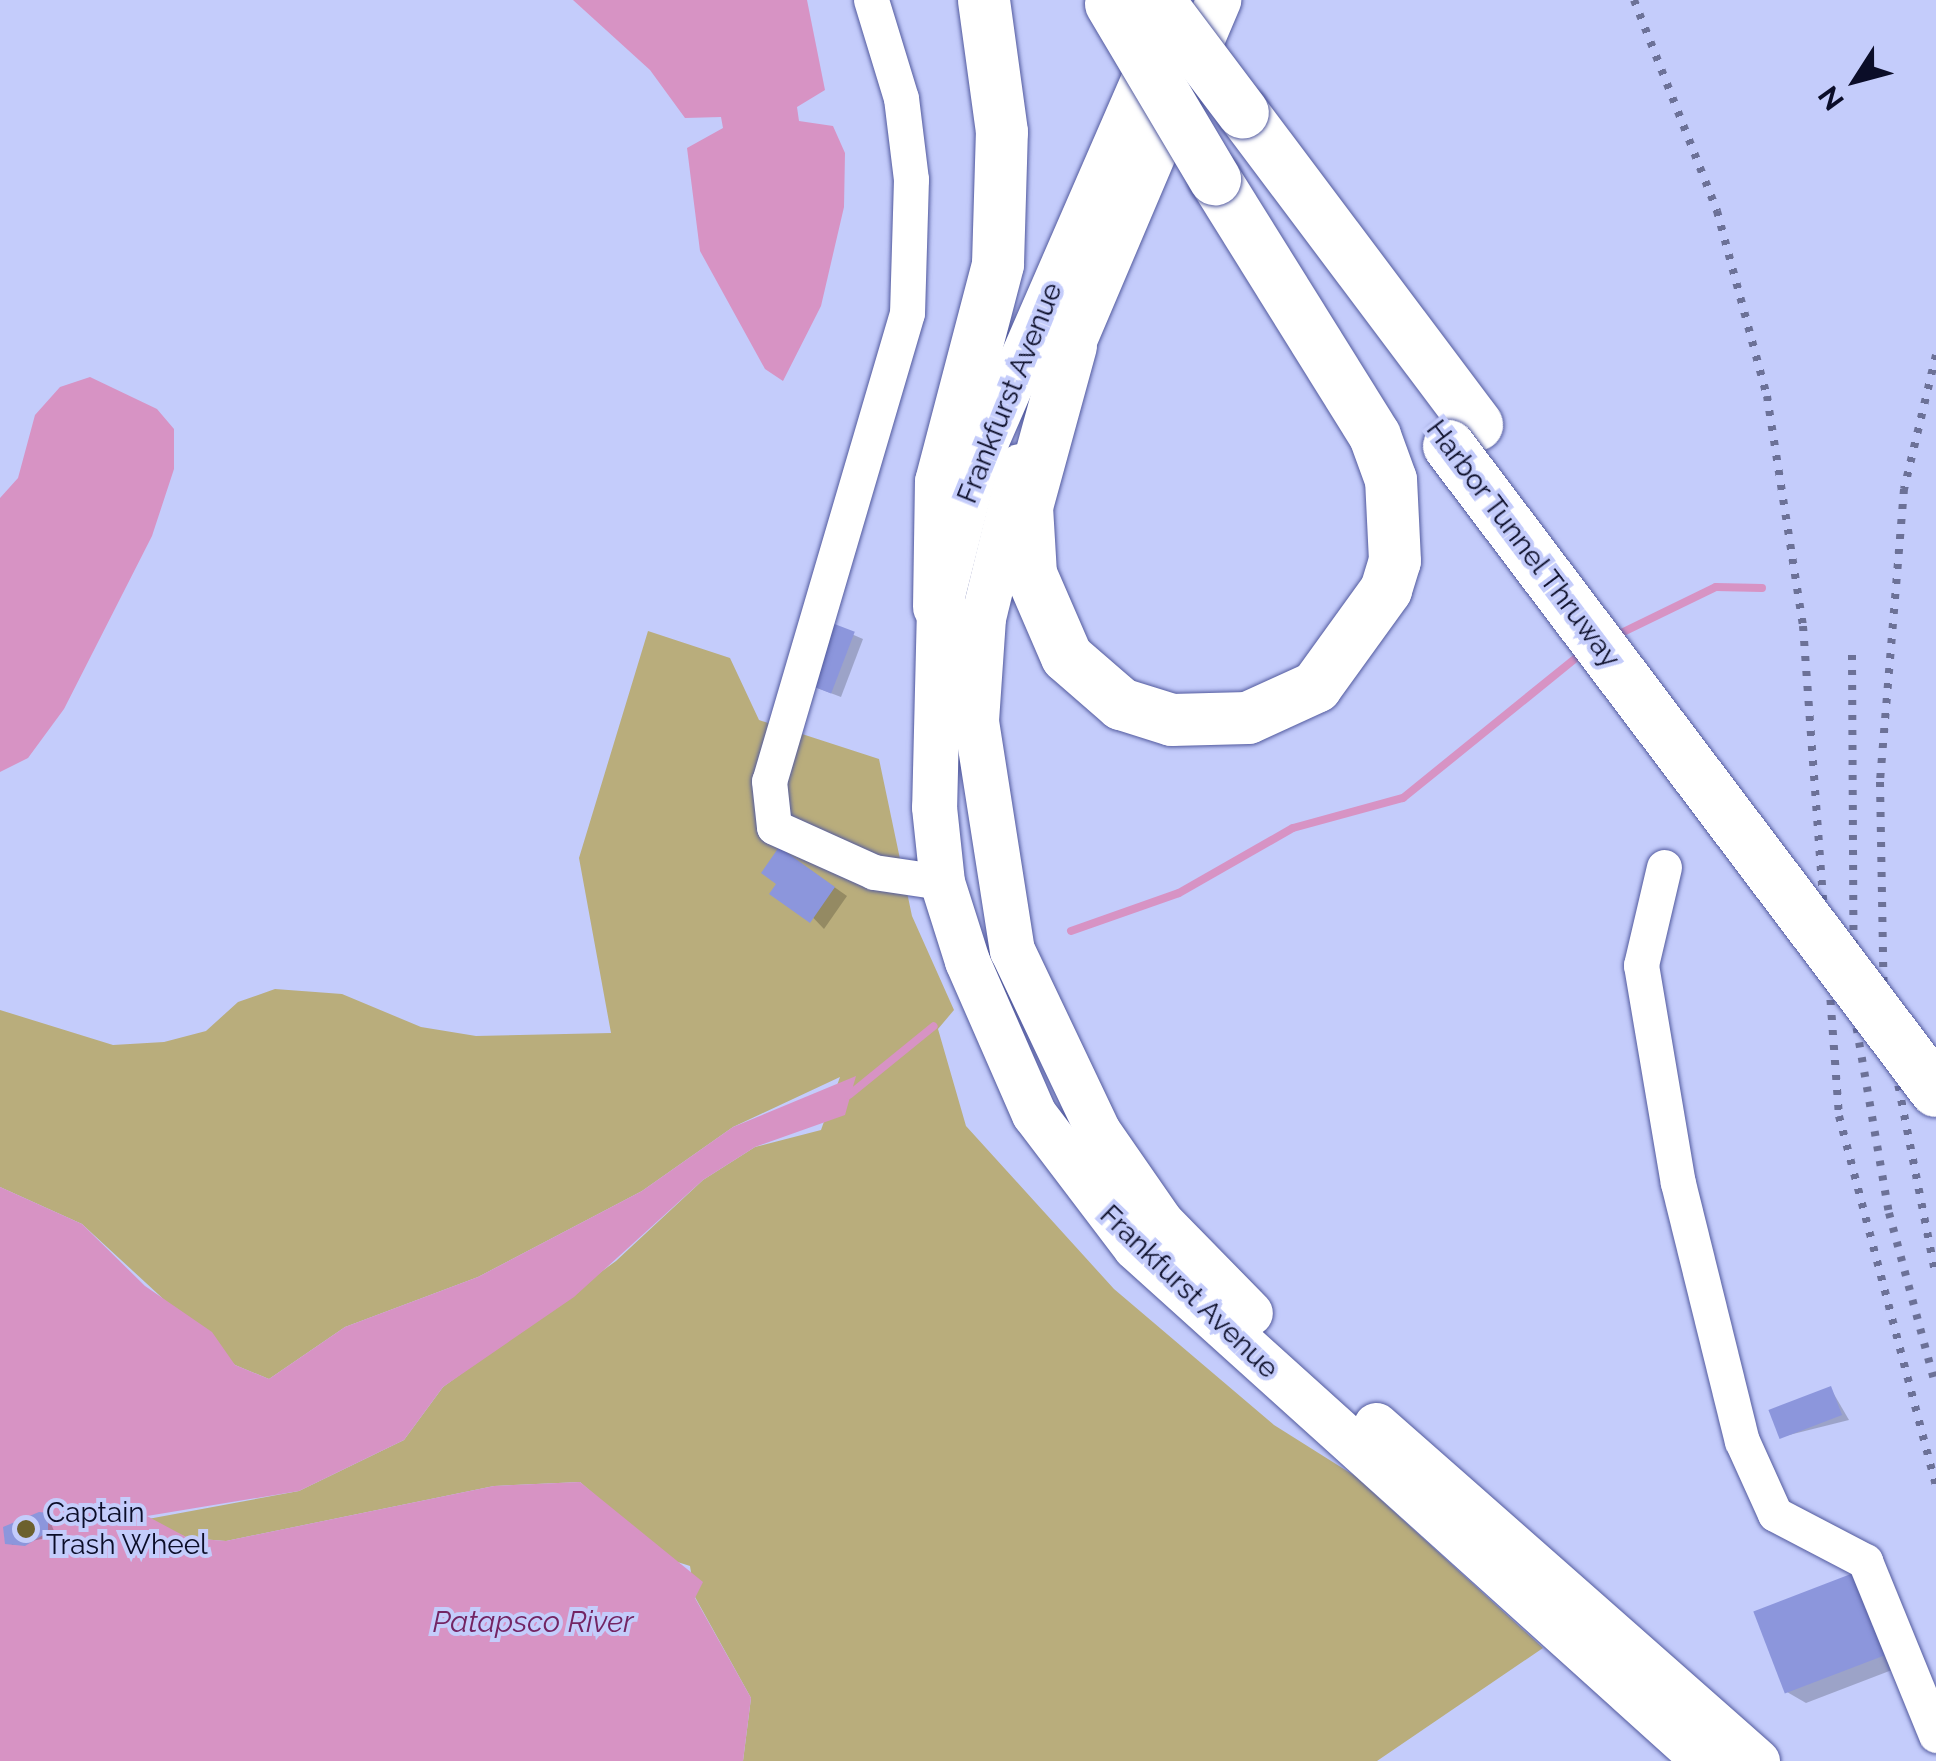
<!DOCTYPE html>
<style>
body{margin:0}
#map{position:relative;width:1936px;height:1761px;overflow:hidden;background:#c4ccfb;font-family:Raleway,sans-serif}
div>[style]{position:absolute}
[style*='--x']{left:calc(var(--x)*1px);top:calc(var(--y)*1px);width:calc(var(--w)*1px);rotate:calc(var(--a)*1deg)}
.green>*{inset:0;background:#b9ad7c}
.water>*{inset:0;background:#d793c4}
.shadow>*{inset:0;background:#0003}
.stream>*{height:8px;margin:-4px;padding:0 4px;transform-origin:4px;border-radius:4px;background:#d793c4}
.building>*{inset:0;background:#8c96dc;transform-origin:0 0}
.roads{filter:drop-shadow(0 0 2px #525a9e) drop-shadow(0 0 2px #525a9e)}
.minor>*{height:35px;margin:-17.5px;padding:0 17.5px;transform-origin:17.5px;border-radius:17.5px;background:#fff}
.major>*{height:45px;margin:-22.5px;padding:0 22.5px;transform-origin:22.5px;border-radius:22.5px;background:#fff}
.highway>*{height:52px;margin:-26px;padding:0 26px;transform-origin:26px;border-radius:26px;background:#fff}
.rail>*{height:8px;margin-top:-4px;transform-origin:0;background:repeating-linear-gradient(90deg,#6c7197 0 5px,transparent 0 15px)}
.bridges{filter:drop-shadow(0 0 2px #525a9e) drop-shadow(0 0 2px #525a9e)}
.highway-bridge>*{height:52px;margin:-26px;padding:0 26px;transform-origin:26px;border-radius:26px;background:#fff}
.dots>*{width:28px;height:28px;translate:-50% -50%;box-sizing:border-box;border:5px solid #c4ccfb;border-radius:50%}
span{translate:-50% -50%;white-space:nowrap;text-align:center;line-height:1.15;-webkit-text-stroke:8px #c4ccfb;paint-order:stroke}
.street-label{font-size:28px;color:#0b0d28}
.poi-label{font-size:28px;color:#0b0d28}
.left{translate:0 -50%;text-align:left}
.water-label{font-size:30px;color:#732463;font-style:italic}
.north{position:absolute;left:1806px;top:30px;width:100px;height:100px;-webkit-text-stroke:8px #c4ccfb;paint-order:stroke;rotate:234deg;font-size:28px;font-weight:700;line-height:40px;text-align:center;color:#0b0d28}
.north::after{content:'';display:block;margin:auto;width:35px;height:45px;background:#0b0d28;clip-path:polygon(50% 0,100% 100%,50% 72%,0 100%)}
</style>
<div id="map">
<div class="green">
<div style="clip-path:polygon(648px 631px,730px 658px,759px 720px,879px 759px,912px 916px,954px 1010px,938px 1029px,966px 1126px,1114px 1289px,1274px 1425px,1355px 1476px,1543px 1648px,1377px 1761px,743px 1761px,751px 1698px,695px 1597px,690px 1566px,668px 1559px,580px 1482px,494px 1486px,226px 1541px,188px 1538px,148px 1519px,299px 1491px,404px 1440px,443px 1387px,616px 1261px,703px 1180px,755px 1147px,821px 1130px,840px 1077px,733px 1127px,642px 1191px,478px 1277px,345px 1327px,269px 1379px,235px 1365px,82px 1224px,0 1187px,0 1010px,113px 1045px,164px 1042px,206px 1031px,238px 1002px,275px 989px,342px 994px,421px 1027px,476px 1036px,611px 1033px,579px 858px)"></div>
</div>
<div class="water">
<div style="clip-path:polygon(573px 0,807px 0,825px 90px,797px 107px,799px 121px,833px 126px,845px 153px,844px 207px,821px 306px,783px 381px,765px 369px,700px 251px,687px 148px,723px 128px,721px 117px,685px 118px,650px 70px)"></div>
<div style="clip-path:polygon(90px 377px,157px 409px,174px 429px,174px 469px,152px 536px,64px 709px,28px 758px,0 772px,0 498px,18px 478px,35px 415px,60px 387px)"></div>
<div style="clip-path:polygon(856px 1076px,845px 1115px,755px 1147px,703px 1180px,574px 1297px,443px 1387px,404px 1440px,299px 1491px,147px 1516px,188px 1538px,226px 1541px,494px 1486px,580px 1482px,703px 1582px,695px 1598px,751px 1698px,743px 1761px,0 1761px,0 1187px,82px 1224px,145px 1286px,212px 1332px,235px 1365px,269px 1379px,345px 1327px,478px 1277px,642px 1191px,733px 1127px)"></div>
</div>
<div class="shadow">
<div style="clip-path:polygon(826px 623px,863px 639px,841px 697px,812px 686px)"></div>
<div style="clip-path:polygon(793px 858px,847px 896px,824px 929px,780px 883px)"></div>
<div style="clip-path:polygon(1831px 1389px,1849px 1420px,1781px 1437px)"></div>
<div style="clip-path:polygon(48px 1516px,56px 1536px,12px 1545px,6px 1529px)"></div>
<div style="clip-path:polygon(1856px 1575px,1905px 1665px,1806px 1703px,1787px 1692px)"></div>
</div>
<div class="stream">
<div style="--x:1613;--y:637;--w:114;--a:-25.9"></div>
<div style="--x:1716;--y:587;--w:46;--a:1.2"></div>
<div style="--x:1071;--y:931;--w:114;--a:-19.4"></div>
<div style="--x:1179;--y:893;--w:131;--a:-29.7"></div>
<div style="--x:1293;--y:828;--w:114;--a:-15.3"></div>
<div style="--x:1403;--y:798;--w:232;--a:-39"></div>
<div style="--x:849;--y:1095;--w:109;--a:-39.1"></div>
</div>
<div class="building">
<div style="left:824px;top:620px;width:33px;height:66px;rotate:21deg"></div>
<div style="clip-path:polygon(779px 847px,835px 887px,810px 923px,769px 894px,776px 884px,761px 873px)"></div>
<div style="left:1831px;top:1386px;width:31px;height:67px;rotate:69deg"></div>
<div style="clip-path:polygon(39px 1512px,48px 1513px,48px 1532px,25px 1546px,5px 1544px,3px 1527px)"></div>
<div style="left:1856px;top:1572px;width:88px;height:110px;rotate:69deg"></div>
</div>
<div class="roads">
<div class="minor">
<div style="--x:871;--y:0;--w:102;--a:73"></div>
<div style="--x:901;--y:98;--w:82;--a:83"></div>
<div style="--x:911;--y:179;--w:134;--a:91.7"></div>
<div style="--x:907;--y:313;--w:488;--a:106.4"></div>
<div style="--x:769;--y:781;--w:46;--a:83.8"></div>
<div style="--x:774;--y:827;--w:110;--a:24.2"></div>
<div style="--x:874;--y:872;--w:69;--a:8.4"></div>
<div style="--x:1664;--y:867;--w:101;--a:103.2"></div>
<div style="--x:1641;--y:965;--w:221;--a:80.4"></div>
<div style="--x:1678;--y:1183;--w:266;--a:76.1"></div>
<div style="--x:1742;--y:1441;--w:80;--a:65.7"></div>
<div style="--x:1775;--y:1514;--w:102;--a:27.6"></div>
<div style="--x:1865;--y:1561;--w:188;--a:67.8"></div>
</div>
<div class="major">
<div style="--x:1159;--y:43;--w:464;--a:113.5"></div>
<div style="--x:974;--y:469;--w:142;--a:104.2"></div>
<div style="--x:939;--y:607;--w:200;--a:91.4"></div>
<div style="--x:934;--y:807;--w:75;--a:83.9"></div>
<div style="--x:942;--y:882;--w:83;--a:72.4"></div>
<div style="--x:967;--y:961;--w:167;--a:66.4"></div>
<div style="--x:1034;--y:1114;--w:167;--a:52.8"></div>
<div style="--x:1135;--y:1247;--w:768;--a:42.04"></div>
<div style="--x:1057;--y:380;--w:413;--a:-67"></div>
<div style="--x:1020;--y:466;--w:156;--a:103.7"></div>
<div style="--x:983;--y:618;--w:103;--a:93.9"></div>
<div style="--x:976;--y:721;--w:232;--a:81.1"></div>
<div style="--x:1012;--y:950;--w:200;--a:64.6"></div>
<div style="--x:1098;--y:1131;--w:111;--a:55.3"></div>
<div style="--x:1161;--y:1222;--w:127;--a:45.6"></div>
<div style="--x:1376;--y:1425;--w:508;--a:41.41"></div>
</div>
<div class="highway">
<div style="--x:1243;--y:113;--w:390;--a:53.1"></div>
<div style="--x:1071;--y:346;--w:167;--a:105.3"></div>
<div style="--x:1027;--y:507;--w:67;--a:86.6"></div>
<div style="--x:1031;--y:574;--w:90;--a:66.6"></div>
<div style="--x:1067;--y:657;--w:72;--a:41"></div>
<div style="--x:1121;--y:704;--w:53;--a:17.4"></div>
<div style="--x:1172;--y:720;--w:76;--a:-1.5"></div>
<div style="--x:1248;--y:718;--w:75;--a:-24.5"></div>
<div style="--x:1316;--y:687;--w:120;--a:-54.2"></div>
<div style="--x:1386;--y:590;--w:30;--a:-73"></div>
<div style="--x:1395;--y:561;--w:81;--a:-92.8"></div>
<div style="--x:1391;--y:480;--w:47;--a:-110"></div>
<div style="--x:1375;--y:436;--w:303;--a:-121.9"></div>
<div style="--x:939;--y:607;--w:125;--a:-89.1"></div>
<div style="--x:941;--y:482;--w:225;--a:-75.3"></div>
<div style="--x:998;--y:264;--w:132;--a:-88.3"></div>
<div style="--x:1002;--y:132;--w:133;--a:-97.8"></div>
</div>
</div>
<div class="rail">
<div style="--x:1634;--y:0;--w:227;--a:68.5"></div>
<div style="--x:1717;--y:211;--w:192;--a:74.9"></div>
<div style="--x:1767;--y:396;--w:233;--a:81.1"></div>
<div style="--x:1803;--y:626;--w:491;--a:85.8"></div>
<div style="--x:1839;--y:1116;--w:383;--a:75.3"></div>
<div style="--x:1936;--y:355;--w:138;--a:103.4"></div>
<div style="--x:1904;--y:489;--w:294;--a:94.7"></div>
<div style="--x:1880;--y:782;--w:230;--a:89"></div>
<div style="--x:1884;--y:1012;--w:269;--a:78.9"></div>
<div style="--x:1852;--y:655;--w:358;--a:89.7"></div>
<div style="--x:1854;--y:1013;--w:203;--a:80.1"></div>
<div style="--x:1889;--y:1213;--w:180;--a:74.9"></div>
</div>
<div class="bridges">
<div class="highway-bridge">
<div style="--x:1158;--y:0;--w:141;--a:53"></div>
<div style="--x:1111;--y:4;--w:204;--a:59.3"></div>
<div style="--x:1449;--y:446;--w:808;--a:52.95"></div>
</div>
</div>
<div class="dots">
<div style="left:26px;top:1529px;background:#6c602d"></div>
</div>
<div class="street-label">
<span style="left:1010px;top:393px;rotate:-68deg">Frankfurst Avenue</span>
<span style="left:1523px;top:544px;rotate:53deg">Harbor Tunnel Thruway</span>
<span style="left:1189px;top:1292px;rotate:44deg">Frankfurst Avenue</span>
</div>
<div class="poi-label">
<span class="left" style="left:46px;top:1529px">Captain<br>Trash Wheel</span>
</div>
<div class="water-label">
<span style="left:533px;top:1622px">Patapsco River</span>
</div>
<div class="north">N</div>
</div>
